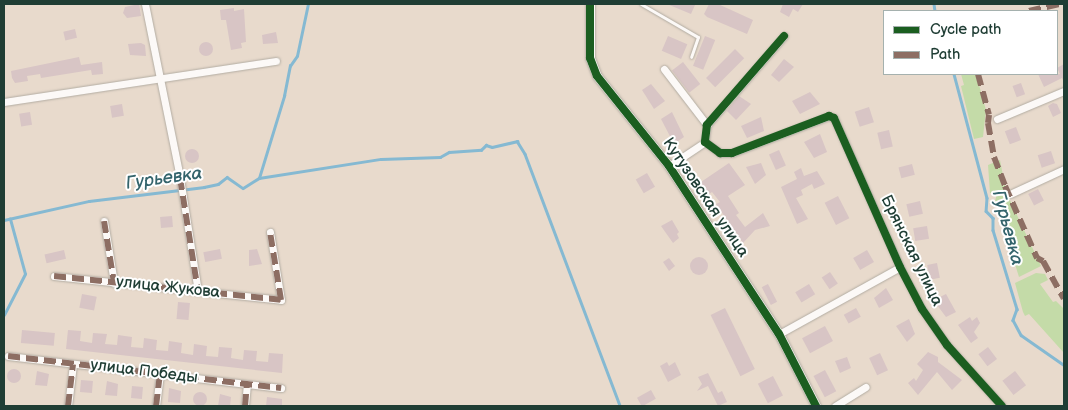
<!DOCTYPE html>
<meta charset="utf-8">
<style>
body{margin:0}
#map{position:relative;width:1068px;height:410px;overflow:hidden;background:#e8dacc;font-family:"Balsamiq Sans",sans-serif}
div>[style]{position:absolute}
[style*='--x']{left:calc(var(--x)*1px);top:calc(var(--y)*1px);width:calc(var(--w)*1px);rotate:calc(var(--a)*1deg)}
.green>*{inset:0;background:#c4dba8}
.stream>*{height:2.5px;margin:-1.25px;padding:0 1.25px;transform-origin:1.25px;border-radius:1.25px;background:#85b9d2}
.building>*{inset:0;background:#d8c5c5;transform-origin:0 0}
.round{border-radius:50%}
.roads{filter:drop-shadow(0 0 1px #b2aca2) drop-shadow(0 0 1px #b2aca2)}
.service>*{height:3px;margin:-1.5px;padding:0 1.5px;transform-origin:1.5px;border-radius:1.5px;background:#fcf9f7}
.minor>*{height:7px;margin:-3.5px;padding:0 3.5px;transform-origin:3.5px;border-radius:3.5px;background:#fcf9f7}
.tertiary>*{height:9px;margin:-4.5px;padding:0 4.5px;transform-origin:4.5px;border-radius:4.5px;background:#fcf9f7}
.quiet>*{height:6px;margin-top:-3px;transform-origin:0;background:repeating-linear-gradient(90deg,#8d6e63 0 12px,transparent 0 18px)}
.cycleway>*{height:8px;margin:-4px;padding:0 4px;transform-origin:4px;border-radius:4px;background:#1b5e20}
span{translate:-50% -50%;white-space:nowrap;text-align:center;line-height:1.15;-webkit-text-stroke:4px #fff;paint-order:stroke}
.street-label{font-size:16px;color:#1f3d34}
.water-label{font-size:18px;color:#34646c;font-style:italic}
.frame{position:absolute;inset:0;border:5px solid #1f3d34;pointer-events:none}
.legend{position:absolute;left:883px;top:10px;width:175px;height:65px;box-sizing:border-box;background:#fff;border:1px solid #a5b1ae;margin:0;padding:6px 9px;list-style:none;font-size:15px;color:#1f3d34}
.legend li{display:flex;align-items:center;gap:10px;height:25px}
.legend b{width:25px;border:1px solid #a5b1ae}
</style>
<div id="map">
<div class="green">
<div style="clip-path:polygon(961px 74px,976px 74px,986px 110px,983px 137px,974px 139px,961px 86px,964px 85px)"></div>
<div style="clip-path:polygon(1000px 160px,1005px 186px,1012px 191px,1008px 196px,1041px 266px,1019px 277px,995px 201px,997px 194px,990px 193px,988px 165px)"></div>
<div style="clip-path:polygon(1036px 273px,1045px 274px,1048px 280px,1040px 284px,1053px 302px,1056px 301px,1064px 309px,1064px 353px,1029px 314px,1025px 316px,1023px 312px,1015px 283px)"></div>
</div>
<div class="stream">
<div style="--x:934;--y:4;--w:7;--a:82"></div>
<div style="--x:954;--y:74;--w:128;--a:75.1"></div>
<div style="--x:987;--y:198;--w:13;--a:94"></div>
<div style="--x:986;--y:211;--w:10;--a:45"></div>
<div style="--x:993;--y:218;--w:12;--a:90"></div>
<div style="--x:993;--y:230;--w:83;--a:73.1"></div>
<div style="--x:1017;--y:309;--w:12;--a:110"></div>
<div style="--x:1013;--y:320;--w:17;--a:62"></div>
<div style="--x:1021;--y:335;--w:52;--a:34.9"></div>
<div style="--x:259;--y:178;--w:123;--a:-8.9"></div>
<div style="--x:381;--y:159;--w:59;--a:-1.9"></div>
<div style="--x:440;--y:157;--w:10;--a:-29"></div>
<div style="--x:449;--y:152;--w:32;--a:-4"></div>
<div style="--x:481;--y:150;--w:7;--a:-45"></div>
<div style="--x:486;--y:145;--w:6;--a:18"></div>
<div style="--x:492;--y:147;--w:26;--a:-13"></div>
<div style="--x:517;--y:141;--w:15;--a:58"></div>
<div style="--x:525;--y:154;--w:269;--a:69.3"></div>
<div style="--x:4;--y:220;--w:87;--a:-12.6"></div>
<div style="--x:89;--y:201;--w:116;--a:-6.9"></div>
<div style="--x:204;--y:187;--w:14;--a:-12"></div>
<div style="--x:218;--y:184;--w:11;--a:-38"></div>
<div style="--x:227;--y:177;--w:19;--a:35"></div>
<div style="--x:243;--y:188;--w:19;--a:-32"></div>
<div style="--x:259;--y:178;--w:86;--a:-73"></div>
<div style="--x:284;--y:96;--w:31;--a:-79"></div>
<div style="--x:290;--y:66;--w:12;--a:-55"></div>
<div style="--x:297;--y:56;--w:53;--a:-78.1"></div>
<div style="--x:4;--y:315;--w:46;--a:-62.9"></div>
<div style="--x:25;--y:274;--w:57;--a:-105.3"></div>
</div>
<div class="building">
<div style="clip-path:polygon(139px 4px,141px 16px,127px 18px,123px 13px,125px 7px)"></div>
<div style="clip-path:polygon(667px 4px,691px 4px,695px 5px,691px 14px)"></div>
<div style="clip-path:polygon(709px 4px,718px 4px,753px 20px,747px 34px,707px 17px,704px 14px)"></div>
<div style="clip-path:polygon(783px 4px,803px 4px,798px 12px,793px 9px,789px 17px,780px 12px)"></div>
<div style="clip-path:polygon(234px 8px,234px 11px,244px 9px,246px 42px,241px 43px,242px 48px,231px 50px,226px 20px,221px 20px,220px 10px)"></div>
<div style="left:75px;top:29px;width:9px;height:12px;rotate:77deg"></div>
<div style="clip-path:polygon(276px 32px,278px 43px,263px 44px,262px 35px)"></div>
<div style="left:668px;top:36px;width:21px;height:16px;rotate:23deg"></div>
<div style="left:705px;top:36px;width:11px;height:32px;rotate:22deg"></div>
<div class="round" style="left:199px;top:42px;width:14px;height:14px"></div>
<div style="clip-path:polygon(141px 43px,145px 45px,146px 56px,130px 55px,128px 44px)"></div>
<div style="left:735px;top:49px;width:13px;height:41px;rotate:45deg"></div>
<div style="clip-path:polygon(79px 57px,81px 65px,102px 62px,103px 74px,92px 75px,91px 70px,41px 78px,40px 74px,27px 76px,28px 81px,15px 83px,12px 78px,11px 71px)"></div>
<div style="clip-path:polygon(784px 59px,794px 67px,779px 82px,771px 75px)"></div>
<div style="left:683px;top:62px;width:28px;height:14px;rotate:52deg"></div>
<div style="clip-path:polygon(1064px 64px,1064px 82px,1062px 78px,1044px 87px,1038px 74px,1060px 74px,1057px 68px)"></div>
<div style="left:1021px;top:83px;width:12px;height:9px;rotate:70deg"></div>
<div style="clip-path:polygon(651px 84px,665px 101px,654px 109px,642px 90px)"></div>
<div style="clip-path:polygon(810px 92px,820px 104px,800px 114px,792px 101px)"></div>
<div style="clip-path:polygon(739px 96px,751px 104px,736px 120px,727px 111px)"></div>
<div style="clip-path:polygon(1053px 103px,1057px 104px,1061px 113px,1053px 117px,1048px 106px)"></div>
<div style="left:122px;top:104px;width:12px;height:12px;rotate:81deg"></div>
<div style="left:869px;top:107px;width:16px;height:15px;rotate:72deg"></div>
<div style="left:30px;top:112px;width:13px;height:11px;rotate:81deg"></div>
<div style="clip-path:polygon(672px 112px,684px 137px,674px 144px,661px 119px)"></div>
<div style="clip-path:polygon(761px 117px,764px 131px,747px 138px,741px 126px)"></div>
<div style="left:1016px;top:127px;width:14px;height:12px;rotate:69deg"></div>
<div style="left:889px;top:130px;width:17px;height:12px;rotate:77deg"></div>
<div style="clip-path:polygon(820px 134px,827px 152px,814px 158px,804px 142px)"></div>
<div class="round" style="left:185px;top:149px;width:14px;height:14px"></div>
<div style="left:779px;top:150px;width:17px;height:11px;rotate:66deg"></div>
<div style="left:1051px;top:151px;width:13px;height:14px;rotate:72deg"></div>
<div style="clip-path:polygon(729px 163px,745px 185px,728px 196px,739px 213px,736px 215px,745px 227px,763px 213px,770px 226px,755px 230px,743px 243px,716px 204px,720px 202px,712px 192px,706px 196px,698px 184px)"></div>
<div style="clip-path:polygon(761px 163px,766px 175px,755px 184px,746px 167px)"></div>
<div style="left:912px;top:164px;width:11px;height:14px;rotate:75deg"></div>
<div style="clip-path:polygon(801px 168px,804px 176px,817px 171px,825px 184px,814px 189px,812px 184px,801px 190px,803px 195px,796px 198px,808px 219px,797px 224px,781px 187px,797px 179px,794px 172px)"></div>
<div style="left:647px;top:173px;width:16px;height:13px;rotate:60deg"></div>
<div style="left:1038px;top:189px;width:13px;height:11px;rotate:63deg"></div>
<div style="left:838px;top:196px;width:25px;height:15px;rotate:63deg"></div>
<div style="left:920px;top:201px;width:13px;height:14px;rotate:77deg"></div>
<div style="left:172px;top:216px;width:11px;height:12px;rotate:85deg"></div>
<div style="clip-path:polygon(672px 220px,679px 232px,677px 234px,679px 238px,673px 243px,661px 226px)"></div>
<div style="left:927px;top:226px;width:13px;height:14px;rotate:81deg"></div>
<div style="left:220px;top:249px;width:10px;height:17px;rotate:79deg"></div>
<div style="clip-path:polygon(257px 249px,262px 264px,249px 266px,249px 250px)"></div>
<div style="left:64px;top:250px;width:9px;height:20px;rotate:77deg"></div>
<div style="left:867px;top:250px;width:14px;height:16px;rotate:60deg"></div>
<div class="round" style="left:690px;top:257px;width:18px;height:18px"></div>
<div style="clip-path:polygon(669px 258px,675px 266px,669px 271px,663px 262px)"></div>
<div style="left:937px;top:263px;width:15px;height:10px;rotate:79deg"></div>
<div style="left:830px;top:272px;width:14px;height:10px;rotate:56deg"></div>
<div style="left:768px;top:284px;width:20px;height:7px;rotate:63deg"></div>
<div style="left:809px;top:284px;width:12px;height:16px;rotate:59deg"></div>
<div style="clip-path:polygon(886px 288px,893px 300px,879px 308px,874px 298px)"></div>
<div style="left:82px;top:294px;width:15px;height:14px;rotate:11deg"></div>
<div style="clip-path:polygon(946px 294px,956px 312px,946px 317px,937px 305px,936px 299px)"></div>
<div style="left:178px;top:302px;width:12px;height:17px;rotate:5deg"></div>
<div style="left:725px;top:308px;width:68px;height:16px;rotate:64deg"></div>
<div style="left:856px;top:308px;width:10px;height:14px;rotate:61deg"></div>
<div style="clip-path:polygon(970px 317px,972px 321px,977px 317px,980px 323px,974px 332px,978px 338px,971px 343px,958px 325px)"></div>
<div style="clip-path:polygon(909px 319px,915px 334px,907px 342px,896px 326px)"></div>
<div style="left:825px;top:326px;width:17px;height:26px;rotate:62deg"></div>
<div style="left:22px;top:330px;width:33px;height:13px;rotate:5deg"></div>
<div style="clip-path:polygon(68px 330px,81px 331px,80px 341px,92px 343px,93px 333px,107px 334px,105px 344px,117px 345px,118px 335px,132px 337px,131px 347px,143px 348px,144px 338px,157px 340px,156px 350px,168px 351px,169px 341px,182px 343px,181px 353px,193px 355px,194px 344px,207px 346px,206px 356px,218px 357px,219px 347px,232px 348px,231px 358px,243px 360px,244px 350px,257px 351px,256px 361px,268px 362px,269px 353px,283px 354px,282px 373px,66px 349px)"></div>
<div style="left:988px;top:347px;width:15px;height:12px;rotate:53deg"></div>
<div style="clip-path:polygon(928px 352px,938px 357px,938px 362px,962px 380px,952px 390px,937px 372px,918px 395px,908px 383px,914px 378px,916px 381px,923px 370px,917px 364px)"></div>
<div style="left:880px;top:353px;width:19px;height:12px;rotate:65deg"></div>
<div style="clip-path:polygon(847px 357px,851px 368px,840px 373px,835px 361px)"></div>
<div style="clip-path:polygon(667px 362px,669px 366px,675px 362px,681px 375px,668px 382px,660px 366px)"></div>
<div class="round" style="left:7px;top:369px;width:14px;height:14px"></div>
<div style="left:825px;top:370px;width:24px;height:13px;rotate:62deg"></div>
<div style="clip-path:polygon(37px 371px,49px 374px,47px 386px,35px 385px)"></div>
<div style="left:1015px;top:371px;width:18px;height:16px;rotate:52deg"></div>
<div style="clip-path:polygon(708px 373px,718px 393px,722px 391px,727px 402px,718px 406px,708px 386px,697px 391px,702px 384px,698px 377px)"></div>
<div style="left:773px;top:376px;width:22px;height:17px;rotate:63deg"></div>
<div style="left:81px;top:380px;width:12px;height:12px;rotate:5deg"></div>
<div style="clip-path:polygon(107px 381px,118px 384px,117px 396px,105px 395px)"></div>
<div style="left:132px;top:386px;width:11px;height:12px;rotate:5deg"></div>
<div style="clip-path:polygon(169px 388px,181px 391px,180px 403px,168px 402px)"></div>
<div style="left:651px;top:390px;width:10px;height:16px;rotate:61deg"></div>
<div class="round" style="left:193px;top:392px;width:14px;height:14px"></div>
<div style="clip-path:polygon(220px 394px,231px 397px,230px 406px,218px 406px)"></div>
<div style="clip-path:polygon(267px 397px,282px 399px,282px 406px,266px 406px)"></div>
</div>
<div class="roads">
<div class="service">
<div style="--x:641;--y:4;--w:66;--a:30.1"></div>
<div style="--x:698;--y:37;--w:21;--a:109"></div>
</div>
<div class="minor">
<div style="--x:145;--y:4;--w:177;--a:78.6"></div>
<div style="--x:180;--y:178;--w:115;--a:81"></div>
<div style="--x:784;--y:36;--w:118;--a:130.9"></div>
<div style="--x:707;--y:125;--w:17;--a:97"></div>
<div style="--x:705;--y:142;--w:19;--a:36"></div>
<div style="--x:720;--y:153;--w:12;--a:0"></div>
<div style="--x:732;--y:153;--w:104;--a:-20.9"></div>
<div style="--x:829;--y:116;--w:5;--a:22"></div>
<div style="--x:834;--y:118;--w:163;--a:66.1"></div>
<div style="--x:900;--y:267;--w:47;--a:62.4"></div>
<div style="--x:922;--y:309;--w:44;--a:55.2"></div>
<div style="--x:947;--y:345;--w:82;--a:48"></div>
<div style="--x:664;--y:69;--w:71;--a:52.5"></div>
<div style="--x:4;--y:102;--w:275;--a:-8.6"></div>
<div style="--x:997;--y:119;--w:73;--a:-22.7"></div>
<div style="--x:669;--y:166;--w:43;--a:-33.7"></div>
<div style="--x:1010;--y:194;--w:60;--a:-24.8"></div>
<div style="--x:104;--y:221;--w:63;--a:80.8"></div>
<div style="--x:54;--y:276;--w:228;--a:6"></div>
<div style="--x:281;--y:300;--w:69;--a:-99.2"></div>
<div style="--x:779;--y:334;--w:138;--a:-29"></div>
<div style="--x:8;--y:356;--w:275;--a:6.7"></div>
<div style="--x:68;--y:406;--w:42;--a:-83.2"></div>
<div style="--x:156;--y:406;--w:32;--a:-83"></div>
<div style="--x:245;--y:406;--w:22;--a:-85"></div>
<div style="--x:835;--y:406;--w:36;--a:-32"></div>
</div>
<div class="tertiary">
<div style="--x:590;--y:4;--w:54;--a:90"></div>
<div style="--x:590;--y:58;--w:19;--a:69"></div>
<div style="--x:597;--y:76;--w:115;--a:51.3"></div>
<div style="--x:669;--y:166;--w:201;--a:56.8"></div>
<div style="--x:779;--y:334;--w:81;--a:62.8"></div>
</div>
</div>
<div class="quiet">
<div style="--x:1029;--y:11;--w:31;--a:-13"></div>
<div style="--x:978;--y:74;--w:42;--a:75"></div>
<div style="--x:989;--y:115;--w:8;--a:97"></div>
<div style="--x:988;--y:123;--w:35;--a:80"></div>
<div style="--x:994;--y:157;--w:31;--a:69"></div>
<div style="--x:1005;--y:186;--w:79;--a:66"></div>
<div style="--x:1037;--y:258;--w:7;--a:27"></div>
<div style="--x:1043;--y:261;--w:43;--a:61.1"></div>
<div style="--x:180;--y:178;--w:115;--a:81"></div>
<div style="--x:104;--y:221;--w:63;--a:80.8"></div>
<div style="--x:54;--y:276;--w:228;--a:6"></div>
<div style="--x:281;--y:300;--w:69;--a:-99.2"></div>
<div style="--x:8;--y:356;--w:275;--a:6.7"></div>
<div style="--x:68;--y:406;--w:42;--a:-83.2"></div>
<div style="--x:156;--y:406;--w:32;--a:-83"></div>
<div style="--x:245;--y:406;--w:22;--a:-85"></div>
</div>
<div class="cycleway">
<div style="--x:590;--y:4;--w:54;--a:90"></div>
<div style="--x:590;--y:58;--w:19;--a:69"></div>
<div style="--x:597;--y:76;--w:115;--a:51.3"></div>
<div style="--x:669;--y:166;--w:201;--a:56.8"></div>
<div style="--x:779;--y:334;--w:81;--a:62.8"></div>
<div style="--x:784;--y:36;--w:118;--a:130.9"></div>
<div style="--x:707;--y:125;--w:17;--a:97"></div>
<div style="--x:705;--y:142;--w:19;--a:36"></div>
<div style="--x:720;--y:153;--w:12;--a:0"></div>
<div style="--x:732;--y:153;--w:104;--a:-20.9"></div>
<div style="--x:829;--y:116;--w:5;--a:22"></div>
<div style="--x:834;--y:118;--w:163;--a:66.1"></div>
<div style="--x:900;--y:267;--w:47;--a:62.4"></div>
<div style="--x:922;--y:309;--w:44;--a:55.2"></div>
<div style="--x:947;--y:345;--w:82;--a:48"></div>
</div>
<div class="street-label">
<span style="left:705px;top:198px;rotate:56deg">Кутузовская улица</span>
<span style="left:911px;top:251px;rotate:64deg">Брянская улица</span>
<span style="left:168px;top:288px;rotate:6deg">улица Жукова</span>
<span style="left:144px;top:372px;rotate:7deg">улица Победы</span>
</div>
<div class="water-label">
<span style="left:164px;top:179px;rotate:-8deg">Гурьевка</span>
<span style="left:1007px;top:228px;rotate:75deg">Гурьевка</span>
</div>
<div class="frame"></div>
<ul class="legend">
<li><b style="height:6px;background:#1b5e20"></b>Cycle path</li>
<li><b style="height:6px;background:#8d6e63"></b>Path</li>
</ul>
</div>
